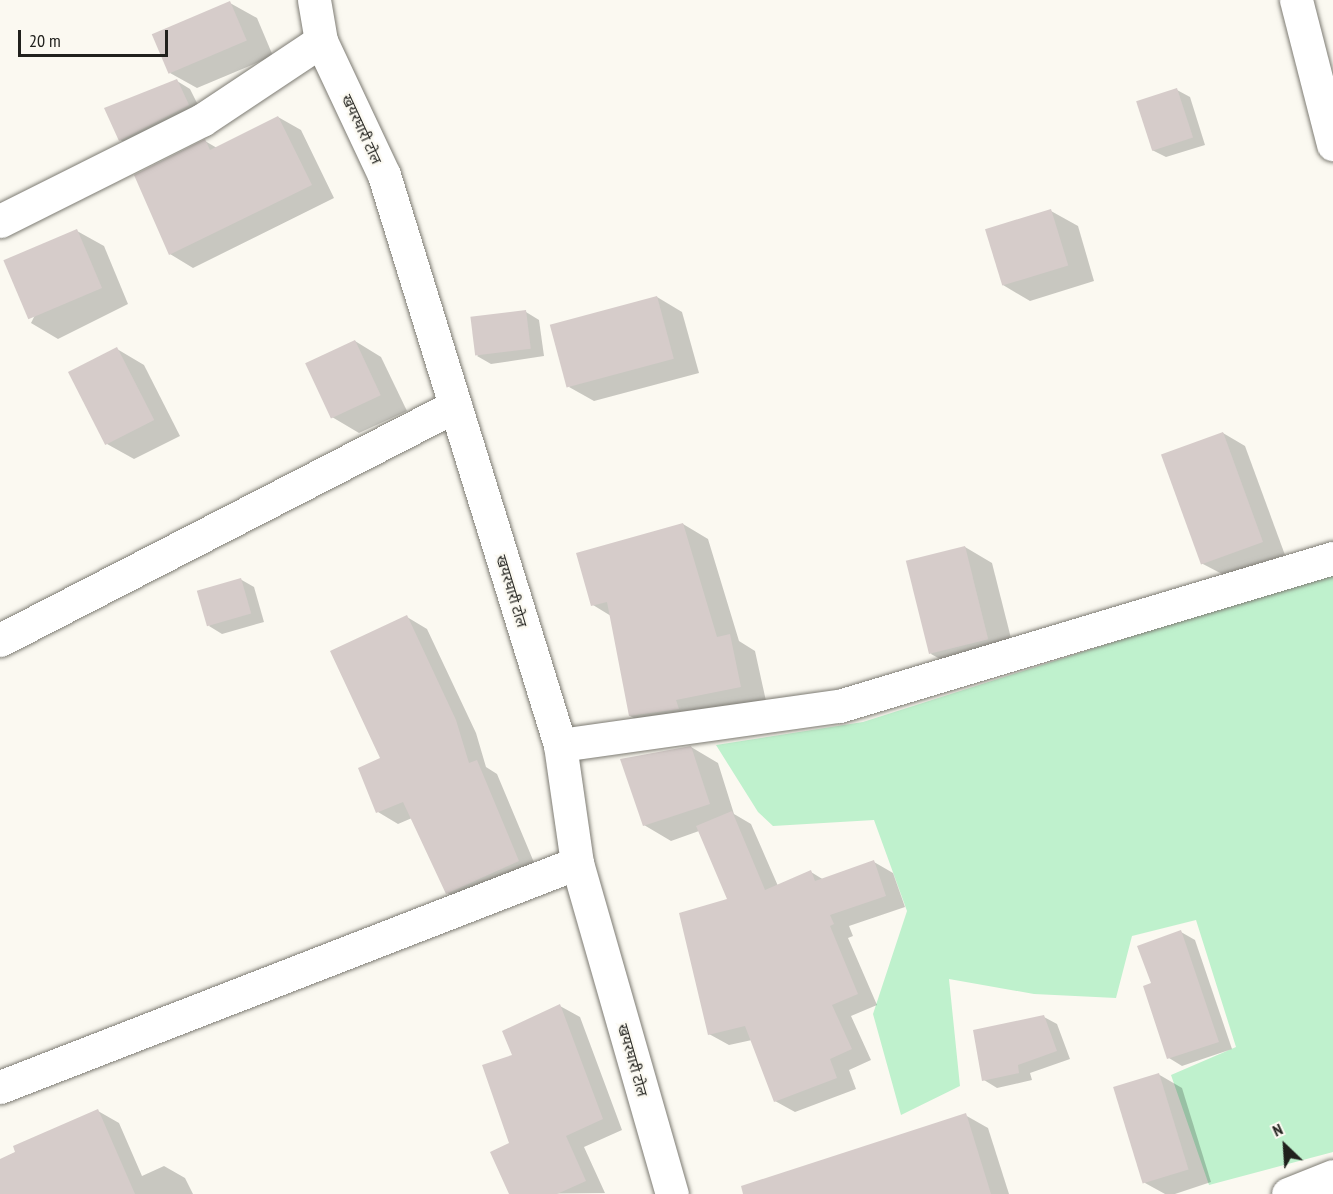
<!DOCTYPE html>
<meta charset="utf-8">
<style>
body{margin:0}
#map{position:relative;width:1333px;height:1194px;overflow:hidden;background:#fbf9f1;font-family:"PT Sans Narrow","Noto Sans Devanagari",sans-serif}
div>[style]{position:absolute}
[style*='--x']{left:calc(var(--x)*1px);top:calc(var(--y)*1px);width:calc(var(--w)*1px);rotate:calc(var(--a)*1deg)}
.green>*{inset:0;background:#bff1cd}
.shadow>*{inset:0;background:#0003}
.building>*{inset:0;background:#d6ccca;transform-origin:0 0}
.roads{filter:drop-shadow(0 0 2px #7d7b73) drop-shadow(0 0 2px #7d7b73)}
.street>*{height:33px;margin:-16.5px;padding:0 16.5px;transform-origin:16.5px;border-radius:16.5px;background:#fff}
.secondary>*{height:33px;margin:-16.5px;padding:0 16.5px;transform-origin:16.5px;border-radius:16.5px;background:#fff}
span{translate:-50% -50%;white-space:nowrap;text-align:center;line-height:1.15;-webkit-text-stroke:4.5px #fbf9f1;paint-order:stroke}
.street-label{font-size:15px;color:#21211d}
.north{position:absolute;left:1255px;top:1116px;width:60px;height:60px;-webkit-text-stroke:4px #fbf9f1;paint-order:stroke;rotate:335deg;font-size:16px;font-weight:700;line-height:24px;text-align:center;color:#21211d}
.north::after{content:'';display:block;margin:auto;width:21px;height:27px;background:#21211d;clip-path:polygon(50% 0,100% 100%,50% 72%,0 100%)}
.scale{position:absolute;left:18px;top:30px;width:150px;height:27px;box-sizing:border-box;border:3px solid #21211d;border-top:0;padding-left:8px;font-size:18px;line-height:21px;white-space:nowrap;color:#21211d;-webkit-text-stroke:4px #fbf9f1;paint-order:stroke}
</style>
<div id="map">
<div class="green">
<div style="clip-path:polygon(1333px 572px,1333px 1152px,1209px 1185px,1171px 1075px,1236px 1047px,1196px 920px,1132px 936px,1116px 998px,1034px 994px,949px 979px,960px 1086px,901px 1115px,873px 1014px,907px 911px,874px 820px,773px 826px,758px 812px,716px 745px,863px 722px)"></div>
</div>
<div class="shadow">
<div style="clip-path:polygon(230px 3px,257px 18px,273px 56px,197px 88px,170px 73px)"></div>
<div style="clip-path:polygon(177px 81px,190px 89px,202px 113px,133px 147px,120px 140px)"></div>
<div style="clip-path:polygon(1177px 90px,1190px 97px,1205px 145px,1166px 157px,1152px 150px)"></div>
<div style="clip-path:polygon(278px 117px,301px 130px,334px 198px,193px 268px,170px 254px,205px 141px,217px 148px)"></div>
<div style="clip-path:polygon(1051px 211px,1078px 226px,1094px 281px,1030px 301px,1003px 285px)"></div>
<div style="clip-path:polygon(77px 231px,104px 246px,128px 304px,58px 339px,31px 323px)"></div>
<div style="clip-path:polygon(657px 297px,682px 312px,699px 373px,594px 401px,569px 387px)"></div>
<div style="clip-path:polygon(526px 312px,539px 320px,544px 356px,491px 364px,477px 356px)"></div>
<div style="clip-path:polygon(355px 341px,381px 357px,407px 411px,359px 433px,332px 417px)"></div>
<div style="clip-path:polygon(117px 349px,144px 365px,180px 436px,134px 459px,107px 444px)"></div>
<div style="clip-path:polygon(1223px 433px,1245px 446px,1285px 555px,1224px 575px,1201px 563px)"></div>
<div style="clip-path:polygon(683px 524px,708px 539px,739px 641px,755px 651px,766px 701px,656px 730px,630px 716px,611px 616px,593px 605px)"></div>
<div style="clip-path:polygon(965px 547px,992px 563px,1015px 654px,958px 669px,931px 654px)"></div>
<div style="clip-path:polygon(240px 579px,254px 587px,264px 622px,222px 634px,209px 626px)"></div>
<div style="clip-path:polygon(407px 617px,427px 629px,476px 733px,486px 767px,497px 774px,538px 872px,467px 904px,447px 893px,412px 818px,398px 824px,378px 812px,382px 759px)"></div>
<div style="clip-path:polygon(691px 747px,718px 763px,734px 814px,751px 824px,778px 886px,811px 872px,824px 880px,874px 862px,893px 873px,905px 907px,849px 926px,853px 936px,848px 938px,877px 1005px,851px 1016px,871px 1060px,849px 1070px,856px 1089px,795px 1112px,775px 1101px,752px 1040px,729px 1045px,709px 1034px,729px 900px,699px 831px,671px 841px,644px 825px)"></div>
<div style="clip-path:polygon(1181px 932px,1195px 940px,1232px 1049px,1182px 1066px,1169px 1058px,1152px 984px)"></div>
<div style="clip-path:polygon(560px 1006px,580px 1017px,622px 1130px,584px 1147px,605px 1193px,510px 1194px,514px 1056px)"></div>
<div style="clip-path:polygon(1044px 1017px,1057px 1024px,1070px 1059px,1030px 1073px,1032px 1080px,997px 1088px,984px 1080px)"></div>
<div style="clip-path:polygon(1158px 1074px,1182px 1088px,1211px 1182px,1175px 1194px,1165px 1194px,1145px 1183px)"></div>
<div style="clip-path:polygon(98px 1111px,119px 1123px,142px 1176px,164px 1166px,185px 1178px,193px 1194px,1px 1194px,0 1160px)"></div>
<div style="clip-path:polygon(965px 1115px,988px 1128px,1009px 1194px,787px 1194px)"></div>
</div>
<div class="building">
<div style="left:230px;top:1px;width:43px;height:85px;rotate:67deg"></div>
<div style="clip-path:polygon(177px 79px,189px 105px,119px 141px,104px 108px)"></div>
<div style="left:1177px;top:88px;width:52px;height:43px;rotate:72deg"></div>
<div style="clip-path:polygon(278px 116px,312px 185px,169px 255px,134px 175px,205px 139px,210px 150px)"></div>
<div style="left:1051px;top:209px;width:59px;height:69px;rotate:73deg"></div>
<div style="left:77px;top:229px;width:64px;height:80px;rotate:67deg"></div>
<div style="left:657px;top:296px;width:65px;height:111px;rotate:75deg"></div>
<div style="left:526px;top:310px;width:39px;height:56px;rotate:83deg"></div>
<div style="left:355px;top:340px;width:61px;height:55px;rotate:65deg"></div>
<div style="left:117px;top:347px;width:82px;height:55px;rotate:63deg"></div>
<div style="left:1223px;top:432px;width:117px;height:66px;rotate:70deg"></div>
<div style="clip-path:polygon(683px 523px,717px 637px,730px 634px,741px 687px,676px 700px,679px 709px,629px 716px,607px 602px,591px 606px,576px 553px)"></div>
<div style="left:965px;top:546px;width:96px;height:61px;rotate:76deg"></div>
<div style="left:241px;top:578px;width:37px;height:46px;rotate:74deg"></div>
<div style="clip-path:polygon(407px 615px,456px 720px,469px 763px,477px 760px,519px 861px,446px 894px,403px 802px,376px 813px,358px 768px,380px 758px,330px 651px)"></div>
<div style="clip-path:polygon(691px 746px,710px 804px,643px 826px,620px 759px)"></div>
<div style="clip-path:polygon(732px 811px,765px 890px,811px 870px,815px 881px,874px 860px,886px 896px,830px 915px,834px 924px,830px 926px,858px 994px,832px 1005px,852px 1049px,830px 1059px,837px 1078px,774px 1102px,745px 1026px,708px 1035px,679px 913px,727px 899px,696px 826px)"></div>
<div style="clip-path:polygon(1181px 930px,1219px 1042px,1167px 1059px,1143px 986px,1151px 983px,1137px 946px)"></div>
<div style="clip-path:polygon(560px 1004px,603px 1119px,566px 1136px,586px 1181px,557px 1194px,509px 1194px,490px 1152px,509px 1143px,482px 1065px,512px 1055px,502px 1031px)"></div>
<div style="clip-path:polygon(1044px 1015px,1057px 1051px,1018px 1065px,1019px 1073px,982px 1081px,973px 1030px)"></div>
<div style="left:1159px;top:1073px;width:101px;height:48px;rotate:73deg"></div>
<div style="clip-path:polygon(98px 1109px,135px 1194px,0 1194px,0 1159px,15px 1152px,13px 1146px)"></div>
<div style="clip-path:polygon(966px 1113px,991px 1194px,743px 1194px,741px 1186px)"></div>
</div>
<div class="roads">
<div class="street">
<div style="--x:1296;--y:0;--w:149;--a:75.6"></div>
<div style="--x:0;--y:221;--w:226;--a:-26.6"></div>
<div style="--x:202;--y:120;--w:143;--a:-33.6"></div>
<div style="--x:0;--y:640;--w:512;--a:-27.22"></div>
<div style="--x:560;--y:745;--w:282;--a:-8"></div>
<div style="--x:839;--y:706;--w:516;--a:-16.68"></div>
<div style="--x:0;--y:1087;--w:619;--a:-21.22"></div>
<div style="--x:1288;--y:1194;--w:48;--a:-21.8"></div>
</div>
<div class="secondary">
<div style="--x:314;--y:0;--w:42;--a:80.3"></div>
<div style="--x:321;--y:41;--w:148;--a:64.8"></div>
<div style="--x:384;--y:175;--w:597;--a:72.84"></div>
<div style="--x:560;--y:745;--w:119;--a:81.8"></div>
<div style="--x:577;--y:863;--w:344;--a:74"></div>
</div>
</div>
<div class="street-label">
<span style="left:362px;top:129px;rotate:65deg">खयरघारी टोल</span>
<span style="left:512px;top:591px;rotate:73deg">खयरघारी टोल</span>
<span style="left:633px;top:1060px;rotate:74deg">खयरघारी टोल</span>
</div>
<div class="north">N</div>
<div class="scale">20 m</div>
</div>
